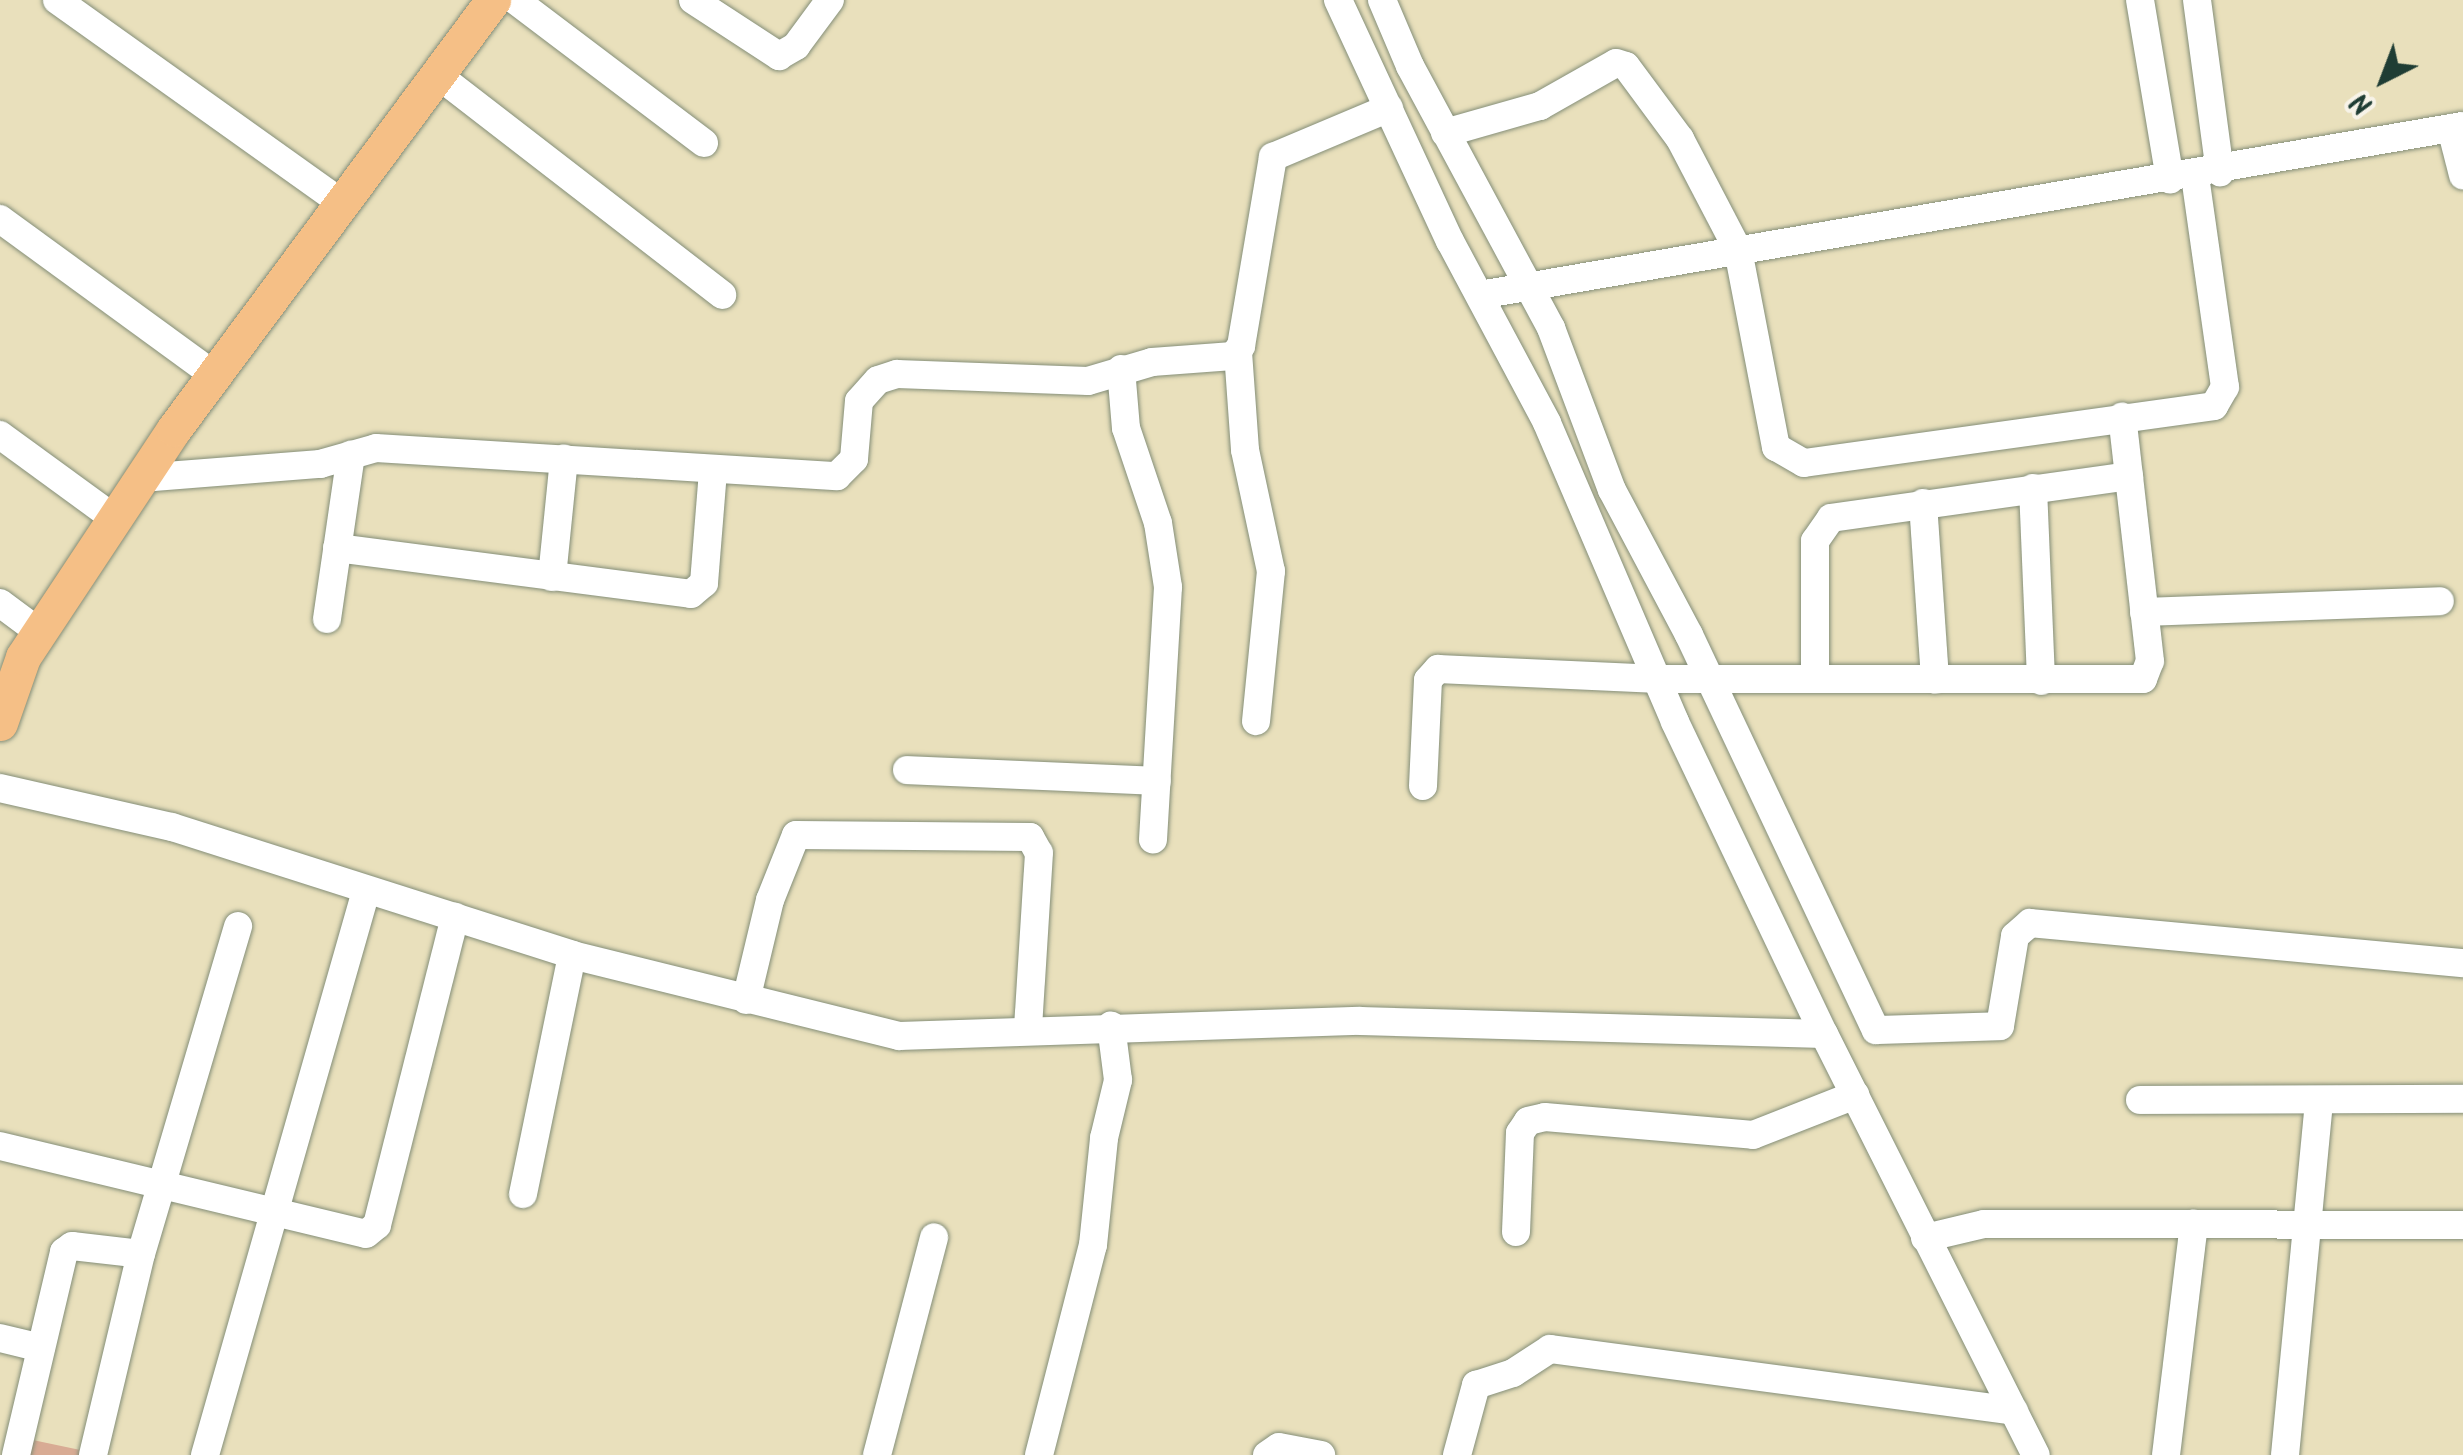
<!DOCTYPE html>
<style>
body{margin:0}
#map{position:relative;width:2463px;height:1455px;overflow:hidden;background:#e9e0bc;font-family:Kalam,sans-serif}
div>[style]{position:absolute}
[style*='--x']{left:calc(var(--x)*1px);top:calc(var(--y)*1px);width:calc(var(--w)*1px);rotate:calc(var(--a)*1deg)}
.building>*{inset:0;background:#d8ab94}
.roads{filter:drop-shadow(0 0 2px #848e78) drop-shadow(0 0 2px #848e78)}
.minor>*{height:28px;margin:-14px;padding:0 14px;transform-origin:14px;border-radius:14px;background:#fff}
.major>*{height:35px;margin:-17.5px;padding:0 17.5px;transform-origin:17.5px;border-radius:17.5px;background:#f5bf86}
span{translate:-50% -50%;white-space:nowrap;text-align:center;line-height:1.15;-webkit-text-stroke:9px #f7f3e8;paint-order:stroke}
.north{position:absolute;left:2333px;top:30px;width:100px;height:100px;-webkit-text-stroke:8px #f7f3e8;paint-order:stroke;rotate:222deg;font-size:28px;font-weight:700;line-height:40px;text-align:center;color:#1f3d34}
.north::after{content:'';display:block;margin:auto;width:35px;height:45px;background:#1f3d34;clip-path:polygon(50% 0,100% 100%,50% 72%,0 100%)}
</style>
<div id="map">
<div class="building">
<div style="clip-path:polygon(28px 1439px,85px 1451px,84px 1455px,25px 1455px)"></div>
</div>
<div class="roads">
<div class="minor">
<div style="--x:57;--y:0;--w:351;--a:35.5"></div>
<div style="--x:515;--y:0;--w:237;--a:37.1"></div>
<div style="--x:693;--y:0;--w:103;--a:33.1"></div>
<div style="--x:779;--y:56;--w:20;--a:-30"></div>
<div style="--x:796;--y:46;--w:57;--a:-53.5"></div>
<div style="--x:1338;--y:0;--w:266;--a:65.1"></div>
<div style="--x:1450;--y:241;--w:206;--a:61.9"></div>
<div style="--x:1547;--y:423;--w:325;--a:66.8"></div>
<div style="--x:1675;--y:722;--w:346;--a:64.5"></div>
<div style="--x:1824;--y:1034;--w:471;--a:63.3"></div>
<div style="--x:1382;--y:0;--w:72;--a:67"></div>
<div style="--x:1410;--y:66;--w:298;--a:61.7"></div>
<div style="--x:1551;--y:328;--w:173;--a:69.4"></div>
<div style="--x:1612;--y:490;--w:164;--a:62"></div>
<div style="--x:1689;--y:635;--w:437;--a:64.7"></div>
<div style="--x:1876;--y:1030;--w:124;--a:-1.8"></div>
<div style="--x:2000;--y:1026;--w:91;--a:-80.5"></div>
<div style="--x:2015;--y:936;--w:20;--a:-41"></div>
<div style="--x:2030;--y:923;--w:435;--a:5.3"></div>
<div style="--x:2140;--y:0;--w:182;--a:80.5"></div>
<div style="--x:2197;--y:0;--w:174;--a:82.4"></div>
<div style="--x:439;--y:76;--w:358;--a:37.7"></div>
<div style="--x:2451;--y:128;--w:49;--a:75.7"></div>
<div style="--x:1445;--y:133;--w:99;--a:-15.9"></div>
<div style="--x:1540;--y:106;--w:87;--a:-29.5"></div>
<div style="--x:1616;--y:63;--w:10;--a:17"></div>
<div style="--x:1626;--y:66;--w:91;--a:53.5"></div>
<div style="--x:1680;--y:139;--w:125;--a:62.4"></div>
<div style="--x:1738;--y:250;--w:201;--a:79.1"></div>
<div style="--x:1776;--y:447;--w:32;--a:30"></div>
<div style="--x:1804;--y:463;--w:414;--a:-7.9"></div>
<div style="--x:2214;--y:406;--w:22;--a:-60"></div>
<div style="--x:2225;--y:387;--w:213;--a:-98.1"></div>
<div style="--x:0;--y:219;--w:265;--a:36.1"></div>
<div style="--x:1480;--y:295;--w:997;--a:-9.76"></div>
<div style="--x:1238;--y:352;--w:98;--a:85.9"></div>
<div style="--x:1245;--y:450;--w:124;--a:77.9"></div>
<div style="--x:1271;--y:571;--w:151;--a:95.7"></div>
<div style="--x:1121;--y:369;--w:59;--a:85.2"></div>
<div style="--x:1126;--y:428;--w:100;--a:71.4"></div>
<div style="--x:1158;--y:523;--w:65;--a:81.1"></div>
<div style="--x:1168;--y:587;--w:253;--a:93.4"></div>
<div style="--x:0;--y:435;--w:141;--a:36.1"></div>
<div style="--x:141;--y:478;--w:180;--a:-4.5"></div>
<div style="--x:320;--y:464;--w:58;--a:-15.9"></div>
<div style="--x:376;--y:448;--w:462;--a:3.5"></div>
<div style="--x:837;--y:476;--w:24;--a:-45"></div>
<div style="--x:854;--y:459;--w:58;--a:-85.1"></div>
<div style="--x:859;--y:401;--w:28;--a:-48"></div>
<div style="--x:878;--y:380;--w:20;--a:-18"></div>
<div style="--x:897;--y:374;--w:191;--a:2.1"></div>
<div style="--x:1088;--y:381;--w:67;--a:-16.5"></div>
<div style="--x:1152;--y:362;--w:81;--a:-4.2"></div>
<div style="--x:1233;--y:356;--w:13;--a:-51"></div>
<div style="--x:1241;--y:346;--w:192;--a:-80.4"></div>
<div style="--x:1273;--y:157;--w:126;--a:-22.9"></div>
<div style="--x:2033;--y:488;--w:193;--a:87.6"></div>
<div style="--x:1923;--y:503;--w:177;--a:86.1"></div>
<div style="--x:337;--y:548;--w:357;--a:7.4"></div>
<div style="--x:691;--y:594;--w:17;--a:-40"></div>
<div style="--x:704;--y:583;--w:113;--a:-85.4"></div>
<div style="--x:552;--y:577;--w:119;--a:-84.2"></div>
<div style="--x:0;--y:603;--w:49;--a:36.6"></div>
<div style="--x:2144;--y:612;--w:296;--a:-2.1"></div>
<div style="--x:327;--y:619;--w:166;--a:-81.7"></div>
<div style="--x:1815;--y:678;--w:137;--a:-90"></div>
<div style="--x:1815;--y:541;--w:28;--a:-55"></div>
<div style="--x:1831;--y:518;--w:301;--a:-8"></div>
<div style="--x:907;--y:770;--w:250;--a:2.5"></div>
<div style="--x:1423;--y:786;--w:106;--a:-87.3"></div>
<div style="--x:1428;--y:680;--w:15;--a:-48"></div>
<div style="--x:1438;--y:669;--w:221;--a:2.6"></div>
<div style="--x:1659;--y:679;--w:484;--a:0"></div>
<div style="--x:2143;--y:679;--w:19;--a:-69"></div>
<div style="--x:2150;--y:661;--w:246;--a:-96.5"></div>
<div style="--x:0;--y:788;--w:176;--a:12.8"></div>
<div style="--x:172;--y:827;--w:420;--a:17.7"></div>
<div style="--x:572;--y:955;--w:337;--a:13.9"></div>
<div style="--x:899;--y:1036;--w:461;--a:-1.9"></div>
<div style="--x:1360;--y:1021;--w:464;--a:1.6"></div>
<div style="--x:746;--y:1000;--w:103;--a:-76.5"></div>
<div style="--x:770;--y:900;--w:70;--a:-68.2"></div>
<div style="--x:796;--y:835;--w:234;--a:0.5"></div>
<div style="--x:1030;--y:837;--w:18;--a:61"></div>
<div style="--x:1039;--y:853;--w:177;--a:93.6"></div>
<div style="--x:2140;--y:1100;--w:323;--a:-0.2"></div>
<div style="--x:0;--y:1146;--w:376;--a:13.5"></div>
<div style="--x:366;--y:1234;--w:14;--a:-39"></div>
<div style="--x:377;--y:1225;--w:318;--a:-75.8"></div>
<div style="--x:523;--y:1194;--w:244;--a:-78.4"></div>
<div style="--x:1516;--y:1232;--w:99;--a:-87.7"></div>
<div style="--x:1520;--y:1133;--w:14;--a:-56"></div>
<div style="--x:1528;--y:1121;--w:17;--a:-13"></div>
<div style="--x:1545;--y:1117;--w:209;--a:4.9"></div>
<div style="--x:1753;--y:1135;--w:110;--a:-21.4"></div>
<div style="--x:1925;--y:1238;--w:61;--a:-13.3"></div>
<div style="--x:1984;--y:1224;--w:479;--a:0.1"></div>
<div style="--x:0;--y:1338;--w:42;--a:13.7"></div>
<div style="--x:16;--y:1455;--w:209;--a:-76.7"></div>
<div style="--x:64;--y:1252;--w:10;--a:-37"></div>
<div style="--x:72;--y:1246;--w:69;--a:6.6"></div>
<div style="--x:93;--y:1455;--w:207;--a:-76.6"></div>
<div style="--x:141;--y:1254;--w:342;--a:-73.5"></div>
<div style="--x:205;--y:1455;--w:587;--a:-74.07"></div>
<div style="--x:877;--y:1455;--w:225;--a:-75.3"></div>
<div style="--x:1039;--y:1455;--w:217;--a:-75.6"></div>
<div style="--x:1093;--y:1245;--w:108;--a:-84.1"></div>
<div style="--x:1104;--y:1138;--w:60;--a:-76.4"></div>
<div style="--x:1118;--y:1080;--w:55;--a:-97.3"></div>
<div style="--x:1267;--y:1455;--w:14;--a:-34"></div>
<div style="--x:1279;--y:1447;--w:43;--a:10.8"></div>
<div style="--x:1457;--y:1455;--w:73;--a:-74.8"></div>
<div style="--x:1476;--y:1385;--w:39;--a:-18"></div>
<div style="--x:1513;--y:1373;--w:44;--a:-33"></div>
<div style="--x:1550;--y:1349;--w:468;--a:7.6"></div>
<div style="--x:2166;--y:1455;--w:233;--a:-83.1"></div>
<div style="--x:2285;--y:1455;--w:353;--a:-84.5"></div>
</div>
<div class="major">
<div style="--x:0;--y:723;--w:70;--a:-70.8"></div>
<div style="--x:23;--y:657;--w:273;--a:-56.5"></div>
<div style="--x:174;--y:429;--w:535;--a:-53.37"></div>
</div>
</div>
<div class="north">N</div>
</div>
